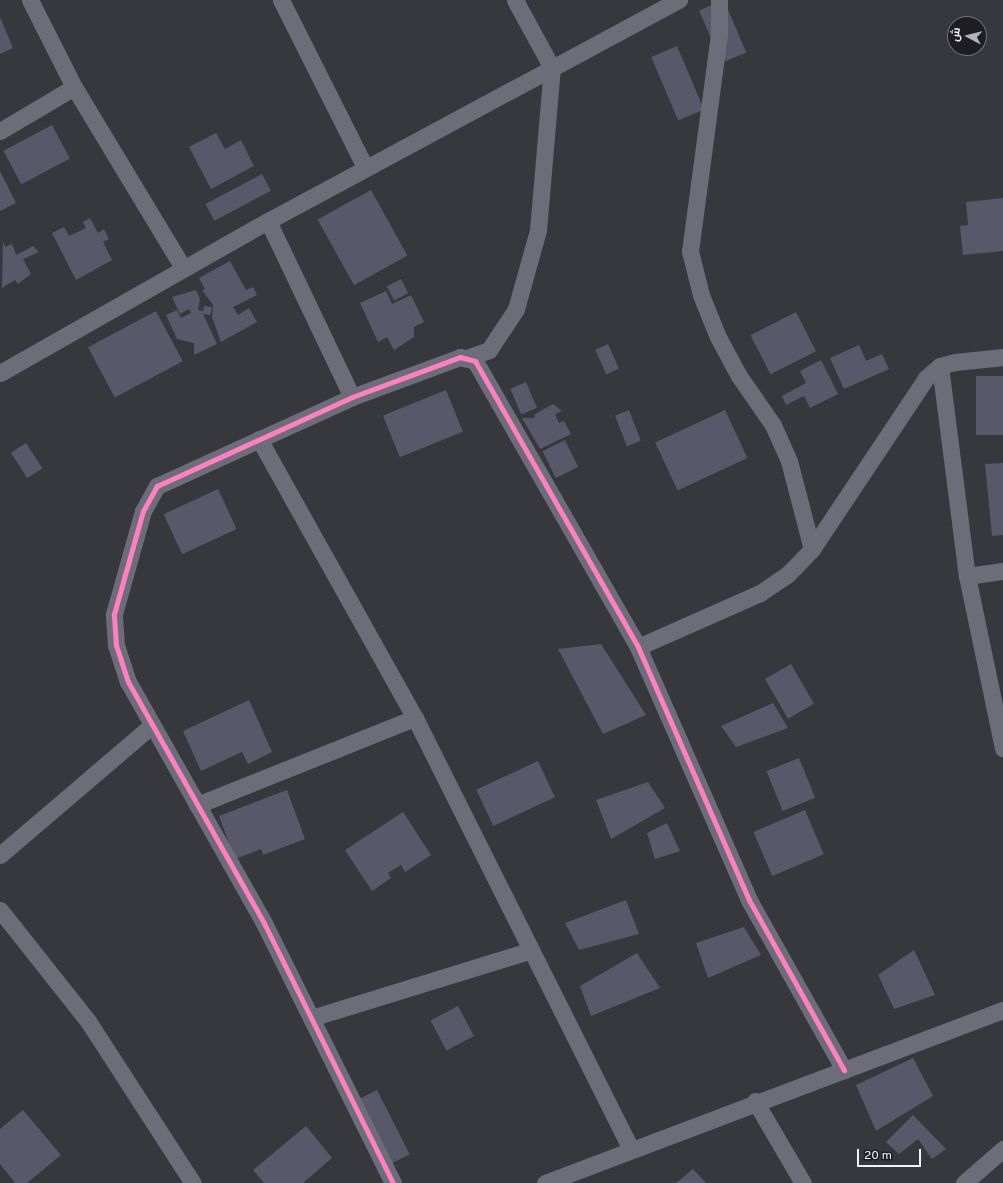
<!DOCTYPE html>
<meta charset="utf-8">
<style>
body{margin:0}
#map{position:relative;width:1003px;height:1183px;overflow:hidden;background:#37373e;font-family:Overpass,Cairo,sans-serif}
div>[style]{position:absolute}
[style*='--x']{left:calc(var(--x)*1px);top:calc(var(--y)*1px);width:calc(var(--w)*1px);rotate:calc(var(--a)*1deg)}
.building>*{inset:0;background:#59576a;transform-origin:0 0}
.street>*{height:17px;margin:-8.5px;padding:0 8.5px;transform-origin:8.5px;border-radius:8.5px;background:#6d6d7a}
.cycleway>*{height:5px;margin:-2.5px;padding:0 2.5px;transform-origin:2.5px;border-radius:2.5px;background:#ff80c0}
span{translate:-50% -50%;white-space:nowrap;text-align:center;line-height:1.15;-webkit-text-stroke:3.5px #1d1d22;paint-order:stroke}
.north{position:absolute;left:947px;top:16px;width:40px;height:40px;box-sizing:border-box;background:#1d1d22;border:1px solid #727278;border-radius:50%;rotate:277deg;font-size:11px;font-weight:700;line-height:16px;text-align:center;color:#f2f2fa}
.north::after{content:'';display:block;margin:auto;width:14px;height:18px;background:#b1b1b8;clip-path:polygon(50% 0,100% 100%,50% 72%,0 100%)}
.scale{position:absolute;left:857px;top:1149px;width:64px;height:18px;box-sizing:border-box;border:2px solid #f2f2fa;border-top:0;padding-left:5px;font-size:12px;line-height:14px;white-space:nowrap;color:#f2f2fa;-webkit-text-stroke:3px #1d1d22;paint-order:stroke}
</style>
<div id="map">
<div class="building">
<div style="left:724px;top:0;width:57px;height:27px;rotate:67deg"></div>
<div style="clip-path:polygon(0 17px,13px 48px,0 54px)"></div>
<div style="left:677px;top:46px;width:69px;height:28px;rotate:67deg"></div>
<div style="left:52px;top:125px;width:38px;height:55px;rotate:62deg"></div>
<div style="clip-path:polygon(216px 133px,225px 149px,241px 140px,254px 166px,211px 189px,189px 147px)"></div>
<div style="clip-path:polygon(0 171px,16px 203px,0 211px)"></div>
<div style="left:262px;top:174px;width:19px;height:64px;rotate:62deg"></div>
<div style="left:371px;top:190px;width:75px;height:61px;rotate:61deg"></div>
<div style="clip-path:polygon(1003px 198px,1003px 251px,963px 255px,960px 226px,968px 225px,966px 202px)"></div>
<div style="clip-path:polygon(90px 218px,98px 233px,104px 229px,109px 239px,103px 242px,112px 260px,76px 280px,52px 233px,64px 227px,69px 236px,86px 228px,83px 222px)"></div>
<div style="clip-path:polygon(3px 241px,5px 247px,12px 244px,16px 255px,33px 246px,39px 252px,23px 259px,31px 274px,18px 284px,15px 280px,2px 288px)"></div>
<div style="clip-path:polygon(230px 261px,246px 290px,253px 287px,257px 295px,233px 307px,238px 315px,249px 308px,257px 322px,221px 342px,212px 317px,213px 305px,202px 290px,205px 289px,199px 278px)"></div>
<div style="left:401px;top:279px;width:16px;height:16px;rotate:63deg"></div>
<div style="clip-path:polygon(196px 290px,200px 299px,198px 310px,203px 311px,204px 306px,212px 307px,210px 315px,203px 314px,217px 344px,194px 355px,194px 343px,177px 339px,166px 315px,177px 310px,181px 318px,191px 313px,189px 309px,180px 314px,172px 297px)"></div>
<div style="clip-path:polygon(386px 291px,392px 304px,411px 295px,424px 322px,414px 327px,414px 337px,394px 350px,387px 337px,378px 342px,360px 303px)"></div>
<div style="left:156px;top:311px;width:57px;height:77px;rotate:62deg"></div>
<div style="left:796px;top:312px;width:44px;height:51px;rotate:63deg"></div>
<div style="left:608px;top:344px;width:27px;height:14px;rotate:66deg"></div>
<div style="clip-path:polygon(859px 345px,866px 361px,882px 354px,889px 369px,844px 389px,830px 358px)"></div>
<div style="clip-path:polygon(821px 360px,838px 394px,810px 408px,804px 396px,786px 405px,782px 396px,806px 383px,800px 371px)"></div>
<div style="left:1003px;top:376px;width:59px;height:27px;rotate:90deg"></div>
<div style="left:526px;top:382px;width:28px;height:17px;rotate:67deg"></div>
<div style="left:446px;top:390px;width:45px;height:68px;rotate:68deg"></div>
<div style="clip-path:polygon(553px 404px,562px 411px,555px 414px,559px 423px,564px 421px,571px 434px,540px 449px,522px 418px,534px 418px,535px 414px)"></div>
<div style="left:629px;top:410px;width:33px;height:15px;rotate:69deg"></div>
<div style="left:725px;top:410px;width:53px;height:77px;rotate:65deg"></div>
<div style="left:565px;top:440px;width:30px;height:25px;rotate:64deg"></div>
<div style="left:26px;top:443px;width:30px;height:18px;rotate:57deg"></div>
<div style="clip-path:polygon(1003px 463px,1003px 535px,992px 536px,985px 464px)"></div>
<div style="left:218px;top:489px;width:44px;height:60px;rotate:65deg"></div>
<div style="clip-path:polygon(601px 644px,646px 715px,603px 734px,558px 649px)"></div>
<div style="left:791px;top:664px;width:46px;height:30px;rotate:60deg"></div>
<div style="clip-path:polygon(249px 700px,272px 752px,248px 764px,242px 752px,201px 771px,183px 731px)"></div>
<div style="clip-path:polygon(773px 703px,788px 728px,736px 747px,721px 726px)"></div>
<div style="left:799px;top:758px;width:43px;height:35px;rotate:68deg"></div>
<div style="left:538px;top:761px;width:40px;height:68px;rotate:65deg"></div>
<div style="clip-path:polygon(648px 782px,665px 808px,611px 839px,596px 800px)"></div>
<div style="clip-path:polygon(287px 790px,305px 839px,263px 855px,261px 849px,235px 859px,219px 816px)"></div>
<div style="left:805px;top:810px;width:48px;height:56px;rotate:67deg"></div>
<div style="clip-path:polygon(403px 812px,431px 855px,405px 872px,401px 865px,388px 873px,391px 878px,372px 891px,345px 850px)"></div>
<div style="clip-path:polygon(667px 823px,680px 851px,655px 859px,647px 833px)"></div>
<div style="clip-path:polygon(626px 900px,639px 934px,579px 950px,565px 923px)"></div>
<div style="clip-path:polygon(744px 927px,761px 955px,708px 978px,696px 943px)"></div>
<div style="clip-path:polygon(914px 950px,935px 995px,894px 1009px,878px 975px)"></div>
<div style="clip-path:polygon(637px 953px,660px 988px,591px 1016px,580px 986px)"></div>
<div style="left:458px;top:1006px;width:34px;height:31px;rotate:62deg"></div>
<div style="clip-path:polygon(913px 1058px,933px 1096px,876px 1131px,856px 1085px)"></div>
<div style="left:377px;top:1090px;width:72px;height:20px;rotate:63deg"></div>
<div style="clip-path:polygon(23px 1110px,61px 1155px,27px 1183px,15px 1183px,0 1164px,0 1129px)"></div>
<div style="clip-path:polygon(913px 1115px,946px 1149px,932px 1159px,918px 1139px,899px 1154px,886px 1142px)"></div>
<div style="clip-path:polygon(306px 1126px,332px 1158px,303px 1183px,264px 1183px,253px 1170px)"></div>
<div style="clip-path:polygon(693px 1169px,706px 1183px,676px 1183px)"></div>
</div>
<div class="street">
<div style="--x:30;--y:0;--w:97;--a:63.2"></div>
<div style="--x:74;--y:87;--w:211;--a:58.9"></div>
<div style="--x:281;--y:0;--w:187;--a:63.3"></div>
<div style="--x:719;--y:0;--w:34;--a:90"></div>
<div style="--x:719;--y:34;--w:219;--a:97.6"></div>
<div style="--x:690;--y:251;--w:45;--a:76"></div>
<div style="--x:701;--y:295;--w:45;--a:68"></div>
<div style="--x:718;--y:337;--w:44;--a:61.7"></div>
<div style="--x:739;--y:376;--w:60;--a:55.2"></div>
<div style="--x:773;--y:425;--w:39;--a:66"></div>
<div style="--x:789;--y:461;--w:91;--a:75.4"></div>
<div style="--x:0;--y:131;--w:86;--a:-30.7"></div>
<div style="--x:268;--y:221;--w:195;--a:64.5"></div>
<div style="--x:469;--y:357;--w:21;--a:-19"></div>
<div style="--x:489;--y:350;--w:49;--a:-56.6"></div>
<div style="--x:516;--y:309;--w:82;--a:-74.4"></div>
<div style="--x:538;--y:230;--w:163;--a:-85.1"></div>
<div style="--x:552;--y:68;--w:77;--a:-118.6"></div>
<div style="--x:940;--y:366;--w:212;--a:82.7"></div>
<div style="--x:967;--y:576;--w:176;--a:78.2"></div>
<div style="--x:0;--y:373;--w:308;--a:-29.6"></div>
<div style="--x:268;--y:221;--w:467;--a:-28.3"></div>
<div style="--x:259;--y:439;--w:320;--a:60.8"></div>
<div style="--x:415;--y:718;--w:481;--a:63.4"></div>
<div style="--x:967;--y:576;--w:36;--a:-8"></div>
<div style="--x:638;--y:647;--w:133;--a:-23.9"></div>
<div style="--x:760;--y:593;--w:32;--a:-34"></div>
<div style="--x:787;--y:575;--w:36;--a:-46"></div>
<div style="--x:812;--y:549;--w:206;--a:-56.3"></div>
<div style="--x:926;--y:378;--w:18;--a:-41"></div>
<div style="--x:940;--y:366;--w:16;--a:-15"></div>
<div style="--x:955;--y:362;--w:48;--a:-5.9"></div>
<div style="--x:197;--y:805;--w:235;--a:-21.8"></div>
<div style="--x:0;--y:855;--w:199;--a:-40.5"></div>
<div style="--x:0;--y:910;--w:142;--a:51.6"></div>
<div style="--x:88;--y:1021;--w:193;--a:57.1"></div>
<div style="--x:311;--y:1018;--w:228;--a:-17.1"></div>
<div style="--x:755;--y:1101;--w:95;--a:59.7"></div>
<div style="--x:393;--y:1183;--w:290;--a:-116.4"></div>
<div style="--x:264;--y:923;--w:277;--a:-119.4"></div>
<div style="--x:128;--y:682;--w:39;--a:-108"></div>
<div style="--x:116;--y:645;--w:31;--a:-94"></div>
<div style="--x:114;--y:614;--w:107;--a:-74.3"></div>
<div style="--x:143;--y:511;--w:29;--a:-61"></div>
<div style="--x:157;--y:486;--w:214;--a:-24.5"></div>
<div style="--x:352;--y:397;--w:115;--a:-20.3"></div>
<div style="--x:460;--y:357;--w:16;--a:15"></div>
<div style="--x:475;--y:361;--w:329;--a:60.3"></div>
<div style="--x:638;--y:647;--w:276;--a:66.3"></div>
<div style="--x:749;--y:900;--w:195;--a:60.8"></div>
<div style="--x:545;--y:1183;--w:490;--a:-20.7"></div>
<div style="--x:964;--y:1183;--w:52;--a:-41.1"></div>
</div>
<div class="cycleway">
<div style="--x:393;--y:1183;--w:290;--a:-116.4"></div>
<div style="--x:264;--y:923;--w:277;--a:-119.4"></div>
<div style="--x:128;--y:682;--w:39;--a:-108"></div>
<div style="--x:116;--y:645;--w:31;--a:-94"></div>
<div style="--x:114;--y:614;--w:107;--a:-74.3"></div>
<div style="--x:143;--y:511;--w:29;--a:-61"></div>
<div style="--x:157;--y:486;--w:214;--a:-24.5"></div>
<div style="--x:352;--y:397;--w:115;--a:-20.3"></div>
<div style="--x:460;--y:357;--w:16;--a:15"></div>
<div style="--x:475;--y:361;--w:329;--a:60.3"></div>
<div style="--x:638;--y:647;--w:276;--a:66.3"></div>
<div style="--x:749;--y:900;--w:195;--a:60.8"></div>
</div>
<div class="north">ش</div>
<div class="scale">20 m</div>
</div>
